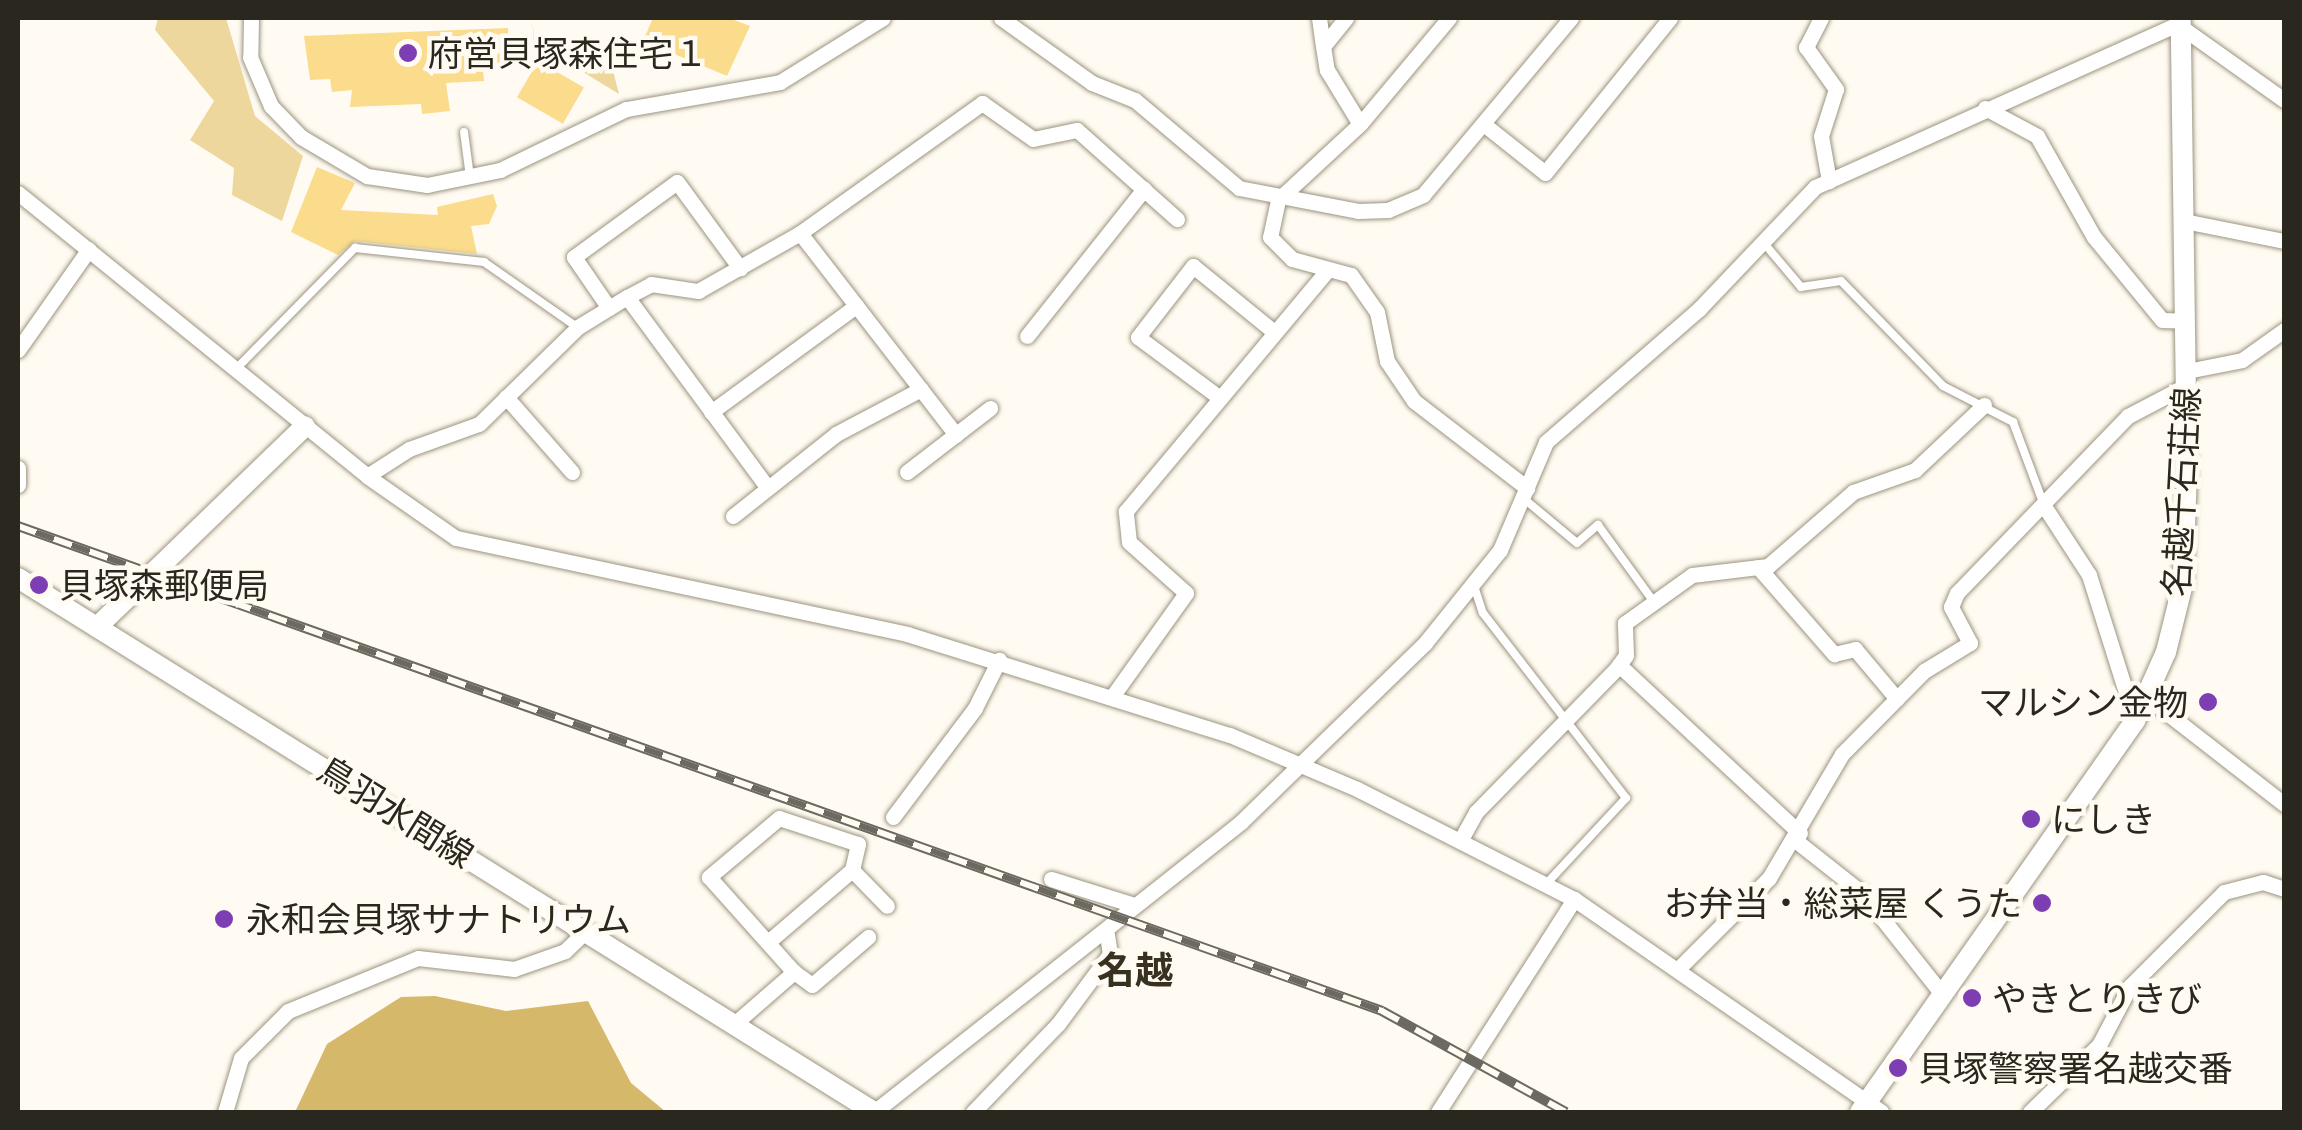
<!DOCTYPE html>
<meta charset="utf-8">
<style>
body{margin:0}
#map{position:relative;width:2302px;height:1130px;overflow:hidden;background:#fffbf2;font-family:"Noto Serif","Noto Sans JP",serif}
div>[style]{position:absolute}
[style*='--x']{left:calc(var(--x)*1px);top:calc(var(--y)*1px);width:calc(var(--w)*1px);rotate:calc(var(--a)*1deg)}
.green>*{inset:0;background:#edd79d}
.water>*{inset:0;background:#d5b869}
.building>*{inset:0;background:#fadc8c;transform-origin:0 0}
.roads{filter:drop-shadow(0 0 2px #9c947f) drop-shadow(0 0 2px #9c947f)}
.service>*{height:8px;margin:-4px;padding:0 4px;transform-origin:4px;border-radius:4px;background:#fff}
.minor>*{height:15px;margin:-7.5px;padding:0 7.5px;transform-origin:7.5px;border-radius:7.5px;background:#fff}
.tertiary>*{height:20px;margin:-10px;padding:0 10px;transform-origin:10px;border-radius:10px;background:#fff}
.rail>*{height:10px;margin-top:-5px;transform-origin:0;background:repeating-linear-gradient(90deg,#fffbf2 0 19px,#6c6960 0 38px);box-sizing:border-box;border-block:2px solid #6c6960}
.dots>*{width:28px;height:28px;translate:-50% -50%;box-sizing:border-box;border:5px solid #fffbf2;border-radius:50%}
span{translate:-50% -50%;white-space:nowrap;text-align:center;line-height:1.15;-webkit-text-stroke:9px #fffbf2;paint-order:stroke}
.poi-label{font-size:35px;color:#2a271e}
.left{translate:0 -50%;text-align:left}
.right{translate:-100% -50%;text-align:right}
.street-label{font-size:35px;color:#2a271e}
.neighbourhood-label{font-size:38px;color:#38311f;font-weight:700}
.frame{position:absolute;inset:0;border:20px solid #2a271e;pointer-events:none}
</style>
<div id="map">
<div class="green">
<div style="clip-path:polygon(158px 18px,226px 18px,255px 116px,303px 156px,282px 221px,232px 195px,234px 168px,190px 140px,214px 101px,155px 30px)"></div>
<div style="clip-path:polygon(532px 18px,534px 36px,612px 67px,619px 94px,534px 42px)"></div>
</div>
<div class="water">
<div style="clip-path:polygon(435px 996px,506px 1011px,588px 1001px,631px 1083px,666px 1112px,295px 1112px,327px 1044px,401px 997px)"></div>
</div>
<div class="building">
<div style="clip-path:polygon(653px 18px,729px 18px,750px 26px,727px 76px,643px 41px)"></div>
<div style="clip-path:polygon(508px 28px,510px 69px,483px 70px,484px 81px,446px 83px,450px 111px,422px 114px,421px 104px,350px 107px,352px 90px,332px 92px,330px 79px,310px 80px,304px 36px)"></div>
<div style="left:538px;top:61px;width:53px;height:42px;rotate:30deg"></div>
<div style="clip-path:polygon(317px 167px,355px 183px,341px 210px,438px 215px,437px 207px,493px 194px,497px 206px,489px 224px,471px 226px,477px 254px,355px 241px,338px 255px,291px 232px)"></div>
</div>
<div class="roads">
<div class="service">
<div style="--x:464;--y:132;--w:45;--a:82.4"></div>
<div style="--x:1763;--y:242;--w:59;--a:49.8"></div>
<div style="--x:1801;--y:287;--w:40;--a:-8.5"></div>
<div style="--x:1841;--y:281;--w:146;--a:45.8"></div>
<div style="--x:1943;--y:386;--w:79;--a:27.2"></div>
<div style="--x:2013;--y:422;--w:89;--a:69.5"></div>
<div style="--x:234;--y:371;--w:173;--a:-45.5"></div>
<div style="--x:355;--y:248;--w:130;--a:6.2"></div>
<div style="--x:484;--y:262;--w:113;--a:35"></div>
<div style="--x:1523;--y:498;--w:70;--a:39.8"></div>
<div style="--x:1577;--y:543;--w:28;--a:-41"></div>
<div style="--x:1598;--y:525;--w:95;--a:54"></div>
<div style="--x:1475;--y:589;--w:25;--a:72"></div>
<div style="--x:1483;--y:613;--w:234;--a:52.3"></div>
<div style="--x:1626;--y:798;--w:116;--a:132.9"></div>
</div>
<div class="minor">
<div style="--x:251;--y:18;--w:39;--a:91"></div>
<div style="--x:250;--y:57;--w:53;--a:66.8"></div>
<div style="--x:271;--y:106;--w:43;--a:45.9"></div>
<div style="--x:301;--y:137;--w:77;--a:30.6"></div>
<div style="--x:367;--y:176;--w:61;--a:8.5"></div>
<div style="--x:427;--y:185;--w:75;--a:-11.6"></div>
<div style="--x:500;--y:170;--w:140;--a:-25.8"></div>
<div style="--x:626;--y:109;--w:156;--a:-9.9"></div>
<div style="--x:780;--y:82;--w:121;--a:-31.9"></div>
<div style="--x:1001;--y:18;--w:112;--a:35.5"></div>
<div style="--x:1092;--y:83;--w:46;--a:21.6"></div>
<div style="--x:1135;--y:100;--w:136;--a:40.2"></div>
<div style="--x:1239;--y:188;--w:121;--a:10.9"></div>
<div style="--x:1358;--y:211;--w:30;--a:-2"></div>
<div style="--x:1388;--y:210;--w:38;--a:-23"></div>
<div style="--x:1423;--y:195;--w:231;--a:-50.1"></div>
<div style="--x:1319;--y:18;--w:28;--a:82"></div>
<div style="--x:1346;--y:18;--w:36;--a:129"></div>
<div style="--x:1323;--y:46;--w:24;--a:81"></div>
<div style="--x:1327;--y:70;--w:63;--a:58.6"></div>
<div style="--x:1449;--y:18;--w:138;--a:130"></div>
<div style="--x:1360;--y:124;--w:112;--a:137.2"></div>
<div style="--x:1278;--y:200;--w:38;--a:102"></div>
<div style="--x:1270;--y:237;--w:31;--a:45"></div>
<div style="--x:1292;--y:259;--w:61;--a:15.2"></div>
<div style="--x:1351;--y:275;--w:45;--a:54.9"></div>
<div style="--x:1377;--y:312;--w:50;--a:78.5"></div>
<div style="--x:1387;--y:361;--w:48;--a:56"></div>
<div style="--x:1414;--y:401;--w:143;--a:37.6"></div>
<div style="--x:1821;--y:18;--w:33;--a:117"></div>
<div style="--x:1806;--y:47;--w:52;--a:54.5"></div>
<div style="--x:1836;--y:89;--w:49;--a:107.7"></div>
<div style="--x:1821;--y:136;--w:46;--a:79.9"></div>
<div style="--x:1985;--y:108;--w:59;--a:28.3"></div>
<div style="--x:2037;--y:136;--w:116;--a:60.6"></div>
<div style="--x:2094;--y:237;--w:107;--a:50.7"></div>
<div style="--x:2162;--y:320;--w:24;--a:2"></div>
<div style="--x:1486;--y:126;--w:75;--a:38.5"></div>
<div style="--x:1545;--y:173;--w:199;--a:-51.1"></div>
<div style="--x:18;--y:193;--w:449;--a:39"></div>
<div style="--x:367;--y:476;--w:108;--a:34.9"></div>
<div style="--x:456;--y:538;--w:461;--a:12"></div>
<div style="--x:907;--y:634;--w:338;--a:17.4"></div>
<div style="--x:1230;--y:735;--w:138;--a:23"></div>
<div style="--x:1357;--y:789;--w:243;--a:26.9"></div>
<div style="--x:1574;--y:899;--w:374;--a:34.7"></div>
<div style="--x:2184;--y:221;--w:102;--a:11.3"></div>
<div style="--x:800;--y:233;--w:255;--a:52.3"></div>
<div style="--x:627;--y:297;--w:237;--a:53.6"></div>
<div style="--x:609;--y:308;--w:62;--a:-124.5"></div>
<div style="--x:574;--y:257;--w:127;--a:-36.1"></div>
<div style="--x:677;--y:182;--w:107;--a:53.8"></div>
<div style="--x:1027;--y:336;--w:188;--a:-51.5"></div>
<div style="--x:18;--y:350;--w:123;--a:-54.9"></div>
<div style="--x:2187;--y:371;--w:56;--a:-11.3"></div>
<div style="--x:2242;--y:360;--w:52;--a:-35.5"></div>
<div style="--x:1216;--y:395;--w:97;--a:-143.4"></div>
<div style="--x:1138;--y:337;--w:90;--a:-52.2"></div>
<div style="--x:1193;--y:266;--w:103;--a:39.1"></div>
<div style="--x:506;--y:397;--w:100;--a:48.7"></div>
<div style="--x:711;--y:412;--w:180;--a:-36.2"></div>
<div style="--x:18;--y:468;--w:17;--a:90"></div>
<div style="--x:907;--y:472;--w:105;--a:-37.6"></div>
<div style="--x:367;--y:476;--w:50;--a:-32.7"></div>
<div style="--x:409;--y:449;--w:74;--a:-19.7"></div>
<div style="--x:479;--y:424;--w:139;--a:-44.4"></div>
<div style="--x:578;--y:327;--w:57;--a:-31.5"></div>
<div style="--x:627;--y:297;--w:27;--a:-28"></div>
<div style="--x:651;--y:284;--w:48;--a:8.5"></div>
<div style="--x:698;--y:291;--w:117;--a:-29.6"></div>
<div style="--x:800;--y:233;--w:224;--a:-35.5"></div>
<div style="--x:982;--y:103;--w:62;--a:35.2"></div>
<div style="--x:1033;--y:139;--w:45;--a:-11.6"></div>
<div style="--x:1077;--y:130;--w:134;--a:41.7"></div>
<div style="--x:2046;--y:509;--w:79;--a:56.9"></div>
<div style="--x:2089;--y:575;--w:153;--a:72.5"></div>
<div style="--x:733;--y:516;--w:132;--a:-38.5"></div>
<div style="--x:836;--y:434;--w:96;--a:-27.9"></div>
<div style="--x:1758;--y:567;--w:116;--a:48.9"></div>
<div style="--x:1834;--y:654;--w:22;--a:-13"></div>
<div style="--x:1855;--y:649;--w:65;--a:50"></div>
<div style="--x:1619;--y:665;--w:247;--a:42.9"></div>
<div style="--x:1114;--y:694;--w:124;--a:-54.5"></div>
<div style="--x:1186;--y:593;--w:76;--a:-138.2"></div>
<div style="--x:1129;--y:542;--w:31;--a:-96"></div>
<div style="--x:1126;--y:511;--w:313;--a:-50.1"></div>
<div style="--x:2149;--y:699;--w:171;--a:37.9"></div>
<div style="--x:893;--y:817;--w:136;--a:-53"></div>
<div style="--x:975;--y:708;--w:54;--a:-63.4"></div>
<div style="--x:1795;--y:840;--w:85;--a:38.3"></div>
<div style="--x:1862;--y:893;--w:129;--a:51.6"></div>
<div style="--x:1460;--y:841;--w:33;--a:-61"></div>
<div style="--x:1476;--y:812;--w:200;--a:-45.6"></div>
<div style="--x:1616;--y:669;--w:17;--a:-54"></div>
<div style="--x:1626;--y:655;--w:32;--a:-92"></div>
<div style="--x:1625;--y:623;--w:82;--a:-35.6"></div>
<div style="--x:1692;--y:575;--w:77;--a:-6.8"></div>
<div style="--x:1768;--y:566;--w:113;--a:-41"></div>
<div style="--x:1853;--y:492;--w:66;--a:-19.5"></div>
<div style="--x:1915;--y:470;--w:95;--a:-43.3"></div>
<div style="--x:852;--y:870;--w:50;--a:45.8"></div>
<div style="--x:1051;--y:879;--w:87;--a:17.4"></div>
<div style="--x:768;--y:942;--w:111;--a:-40.6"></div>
<div style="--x:852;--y:870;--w:27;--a:-77"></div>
<div style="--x:858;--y:844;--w:83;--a:-161.8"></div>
<div style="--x:779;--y:818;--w:92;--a:139.9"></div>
<div style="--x:709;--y:877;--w:127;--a:48.2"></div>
<div style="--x:794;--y:972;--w:22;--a:36"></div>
<div style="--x:812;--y:985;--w:74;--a:-40.6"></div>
<div style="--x:1677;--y:970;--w:130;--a:-45"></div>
<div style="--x:1769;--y:878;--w:144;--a:-59.5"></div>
<div style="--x:1842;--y:754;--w:117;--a:-45.3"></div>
<div style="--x:1924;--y:671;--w:54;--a:-31.3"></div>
<div style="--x:1970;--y:643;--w:41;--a:-117.8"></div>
<div style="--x:1951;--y:607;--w:15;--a:-67"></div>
<div style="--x:1957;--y:593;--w:246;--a:-46"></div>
<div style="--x:2128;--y:416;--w:67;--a:-27.7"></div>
<div style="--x:733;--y:1025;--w:81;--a:-41"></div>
<div style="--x:225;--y:1112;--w:56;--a:-73.5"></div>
<div style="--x:241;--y:1058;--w:66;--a:-45"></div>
<div style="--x:288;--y:1011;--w:140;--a:-22.2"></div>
<div style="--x:418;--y:958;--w:97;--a:6.5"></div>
<div style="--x:514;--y:969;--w:54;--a:-19.4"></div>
<div style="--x:565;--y:951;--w:30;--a:-44"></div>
<div style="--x:874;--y:1112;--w:468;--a:-38.3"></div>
<div style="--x:1241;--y:822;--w:257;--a:-44.2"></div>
<div style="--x:1425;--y:643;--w:119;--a:-51.1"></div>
<div style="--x:1500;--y:550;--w:117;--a:-66.9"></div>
<div style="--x:1546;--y:442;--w:203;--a:-41"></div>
<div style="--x:1699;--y:309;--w:168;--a:-46.4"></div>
<div style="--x:1815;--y:187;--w:397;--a:-24.2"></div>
<div style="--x:2177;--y:24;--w:131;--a:35.4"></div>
<div style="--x:973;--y:1112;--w:122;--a:-46"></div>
<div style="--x:1058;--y:1024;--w:87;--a:-53.4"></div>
<div style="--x:1110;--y:954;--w:24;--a:-99"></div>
<div style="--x:1438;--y:1112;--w:253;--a:-57.4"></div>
<div style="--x:2030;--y:1112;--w:96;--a:-44.2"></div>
<div style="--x:2099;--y:1045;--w:67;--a:-62.3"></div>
<div style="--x:2130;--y:986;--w:133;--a:-45"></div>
<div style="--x:2224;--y:892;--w:40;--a:-14.4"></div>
<div style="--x:2263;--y:882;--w:22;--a:18"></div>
</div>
<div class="tertiary">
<div style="--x:18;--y:578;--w:1009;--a:31.96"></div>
<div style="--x:97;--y:627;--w:289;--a:-44"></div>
<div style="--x:1860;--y:1112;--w:478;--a:-54.9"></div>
<div style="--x:2135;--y:721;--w:76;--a:-65.8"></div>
<div style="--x:2166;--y:652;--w:70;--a:-76"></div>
<div style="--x:2183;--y:584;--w:112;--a:-88"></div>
<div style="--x:2187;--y:472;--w:454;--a:-90.8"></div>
</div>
</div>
<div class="rail">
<div style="--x:18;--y:526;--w:1448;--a:19.57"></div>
<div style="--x:1382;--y:1011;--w:210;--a:28.8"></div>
</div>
<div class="dots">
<div style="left:408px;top:53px;background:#7d3eb3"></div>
<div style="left:39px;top:585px;background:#7d3eb3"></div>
<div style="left:2208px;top:702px;background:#7d3eb3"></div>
<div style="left:2031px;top:819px;background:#7d3eb3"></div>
<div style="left:2042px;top:903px;background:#7d3eb3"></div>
<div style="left:224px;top:919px;background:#7d3eb3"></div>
<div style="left:1972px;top:998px;background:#7d3eb3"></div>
<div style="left:1898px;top:1068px;background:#7d3eb3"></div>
</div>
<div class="poi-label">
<span class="left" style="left:428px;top:53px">府営貝塚森住宅１</span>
<span class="left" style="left:59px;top:585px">貝塚森郵便局</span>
<span class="right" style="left:2188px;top:702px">マルシン金物</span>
<span class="left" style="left:2051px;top:819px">にしき</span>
<span class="right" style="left:2022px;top:903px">お弁当・総菜屋 くうた</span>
<span class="left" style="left:246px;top:919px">永和会貝塚サナトリウム</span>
<span class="left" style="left:1992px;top:998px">やきとりきび</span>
<span class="left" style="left:1918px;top:1068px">貝塚警察署名越交番</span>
</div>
<div class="street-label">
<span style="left:2181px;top:492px;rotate:-87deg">名越千石荘線</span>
<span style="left:396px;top:812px;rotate:32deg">鳥羽水間線</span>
</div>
<div class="neighbourhood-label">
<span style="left:1135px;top:970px">名越</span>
</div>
<div class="frame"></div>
</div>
